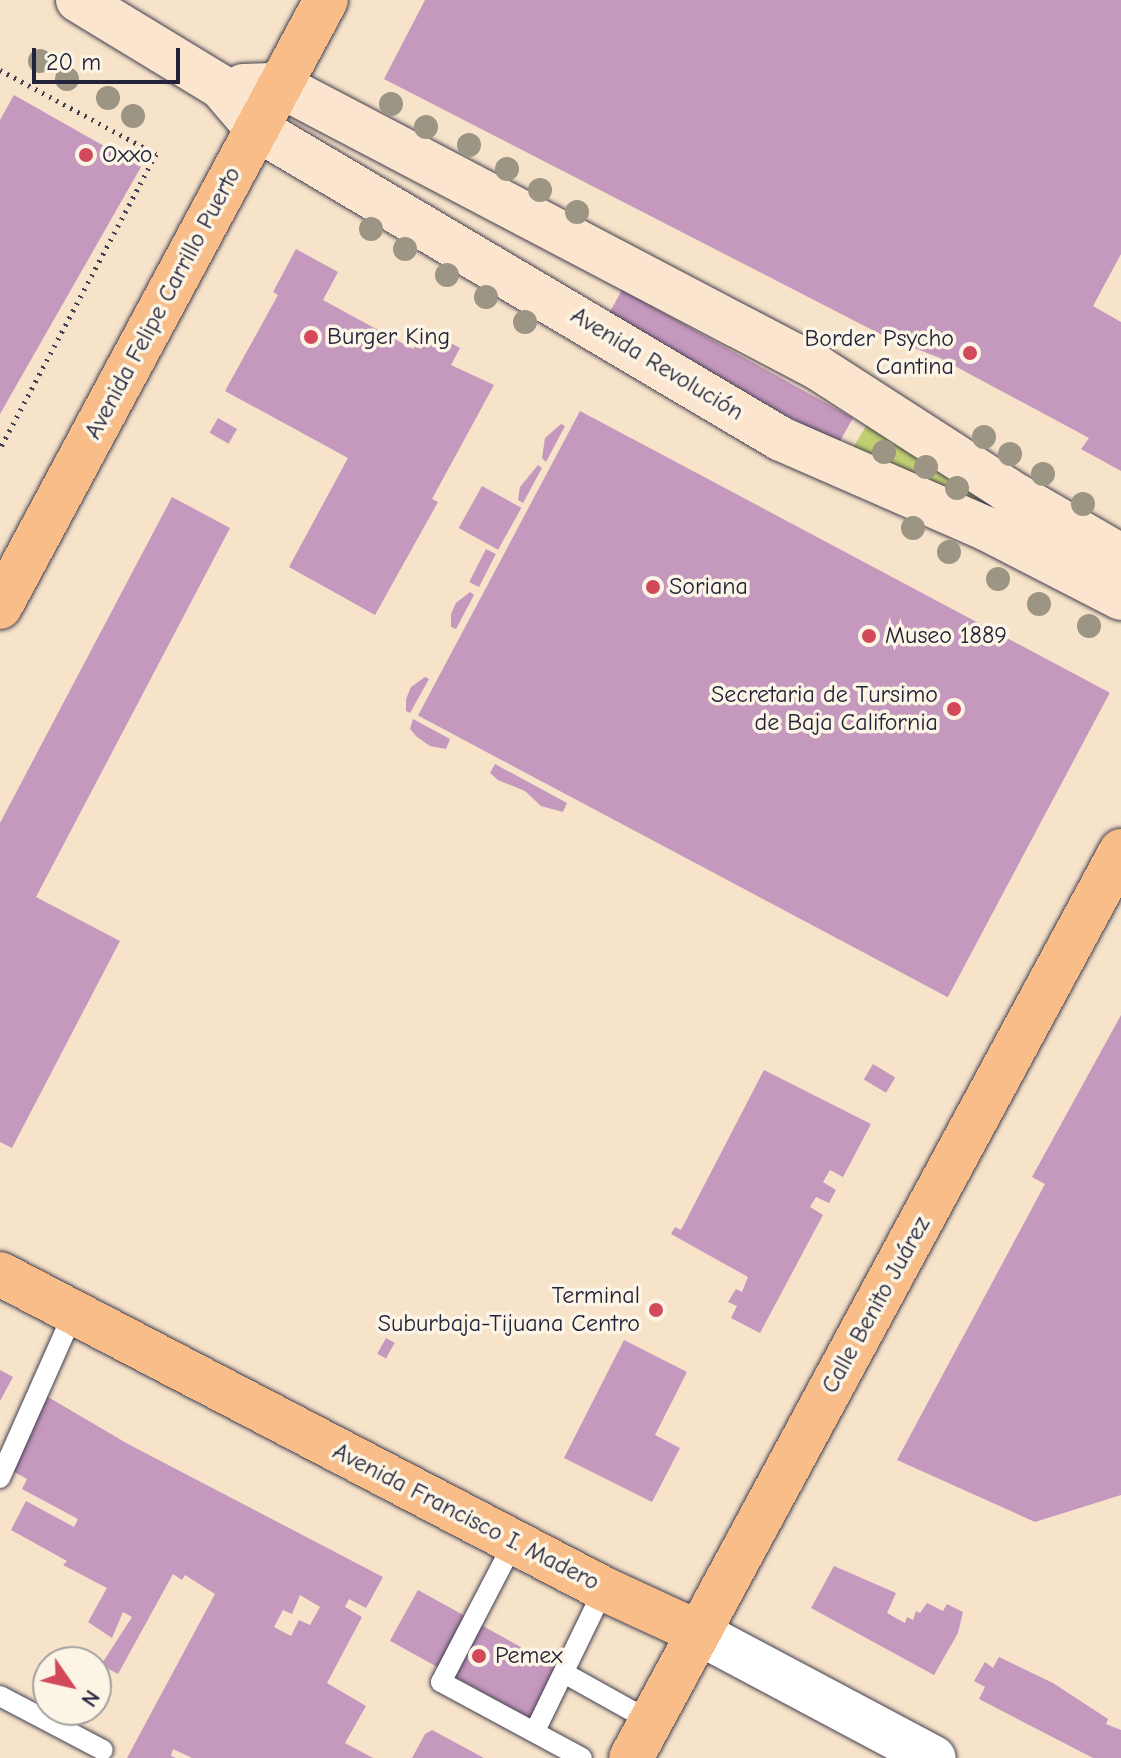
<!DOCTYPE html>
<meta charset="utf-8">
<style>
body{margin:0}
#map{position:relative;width:1121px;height:1758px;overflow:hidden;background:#f7e3ca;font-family:"Comic Neue",sans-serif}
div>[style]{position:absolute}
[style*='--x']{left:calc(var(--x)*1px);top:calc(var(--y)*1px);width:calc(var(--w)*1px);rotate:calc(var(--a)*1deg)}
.green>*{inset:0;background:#c1cf71}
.building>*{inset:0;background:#c598bd;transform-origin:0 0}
.path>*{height:5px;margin-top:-2.5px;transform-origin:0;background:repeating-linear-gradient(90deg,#423f50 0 2px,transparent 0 8px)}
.roads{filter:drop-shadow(0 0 2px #423f50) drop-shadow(0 0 2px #423f50)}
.service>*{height:20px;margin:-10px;padding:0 10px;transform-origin:10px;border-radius:10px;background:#fff}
.tertiary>*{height:44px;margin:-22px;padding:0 22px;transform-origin:22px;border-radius:22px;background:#fff}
.secondary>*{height:44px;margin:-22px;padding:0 22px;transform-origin:22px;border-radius:22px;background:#fce5cf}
.primary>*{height:44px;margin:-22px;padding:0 22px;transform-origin:22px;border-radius:22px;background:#f8bd88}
.trees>*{width:24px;height:24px;margin:-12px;border-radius:50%;background:#9c9584}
.dots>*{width:22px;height:22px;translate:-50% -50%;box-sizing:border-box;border:4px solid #fcf5e5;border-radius:50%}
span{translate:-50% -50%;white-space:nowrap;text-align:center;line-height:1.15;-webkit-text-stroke:7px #fcf5e5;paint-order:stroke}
.poi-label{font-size:24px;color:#22223b}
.left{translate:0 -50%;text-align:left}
.right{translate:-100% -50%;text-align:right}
.street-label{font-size:24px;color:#22223b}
.north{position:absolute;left:32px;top:1646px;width:80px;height:80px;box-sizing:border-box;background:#fcf5e5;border:2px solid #a5a1a1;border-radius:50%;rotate:124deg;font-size:22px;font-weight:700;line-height:32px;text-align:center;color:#22223b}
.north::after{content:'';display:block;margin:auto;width:28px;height:36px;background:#d1495b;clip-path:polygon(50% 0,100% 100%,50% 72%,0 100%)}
.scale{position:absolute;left:32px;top:48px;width:148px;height:36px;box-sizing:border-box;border:4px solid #22223b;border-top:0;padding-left:10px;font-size:24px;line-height:28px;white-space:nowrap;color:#22223b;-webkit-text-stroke:6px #fcf5e5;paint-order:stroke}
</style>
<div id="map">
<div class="green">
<div style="clip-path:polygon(868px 423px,1098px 563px,851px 451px)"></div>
</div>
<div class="building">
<div style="clip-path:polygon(425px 0,1121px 0,1121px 254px,1093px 306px,1121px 322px,1121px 471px,1081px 449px,1089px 438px,940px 358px,884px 336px,384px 79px)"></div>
<div style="clip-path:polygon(14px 95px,141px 167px,0 414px,0 120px)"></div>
<div style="clip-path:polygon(296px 249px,338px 272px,323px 300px,413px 349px,415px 346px,421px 349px,431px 332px,460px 348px,451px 365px,494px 385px,432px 499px,438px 502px,375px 615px,289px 567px,348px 458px,225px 391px,278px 295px,273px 292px)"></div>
<div style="left:622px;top:290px;width:264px;height:30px;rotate:29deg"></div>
<div style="left:580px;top:411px;width:600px;height:345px;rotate:28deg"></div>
<div style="left:218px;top:418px;width:22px;height:17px;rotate:30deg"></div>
<div style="clip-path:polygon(561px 424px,565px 426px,546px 462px,542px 458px,545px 438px)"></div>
<div style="clip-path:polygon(538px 465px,542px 468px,523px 503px,518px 500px,520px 487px)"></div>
<div style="left:482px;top:486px;width:45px;height:48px;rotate:29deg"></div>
<div style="clip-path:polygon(172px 497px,230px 528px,36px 897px,120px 941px,12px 1148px,0 1142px,0 823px)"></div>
<div style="left:486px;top:549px;width:11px;height:37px;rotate:27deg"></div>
<div style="clip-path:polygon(470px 592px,474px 595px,456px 629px,451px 627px,451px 614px,456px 603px)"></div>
<div style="clip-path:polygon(425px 677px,429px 679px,410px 713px,406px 711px,406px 699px,411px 687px)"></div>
<div style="clip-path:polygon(413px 719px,450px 739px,446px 749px,430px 746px,417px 737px,410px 729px)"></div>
<div style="clip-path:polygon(495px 764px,567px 803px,563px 812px,541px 806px,525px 791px,498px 780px,490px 773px)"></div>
<div style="clip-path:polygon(1121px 1015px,1121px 1495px,1035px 1522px,897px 1460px,1045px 1184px,1032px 1177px)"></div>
<div style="left:873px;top:1064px;width:26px;height:18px;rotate:31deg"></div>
<div style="clip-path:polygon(764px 1070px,871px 1124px,843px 1177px,830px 1170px,823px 1182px,836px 1190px,829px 1203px,816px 1197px,810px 1207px,823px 1215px,760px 1333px,731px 1318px,737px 1306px,728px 1302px,736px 1289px,742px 1292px,748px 1277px,671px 1234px,675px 1227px,681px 1230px)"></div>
<div style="left:386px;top:1338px;width:10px;height:18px;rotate:29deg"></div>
<div style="clip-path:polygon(624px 1340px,687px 1372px,655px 1435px,680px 1448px,652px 1502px,564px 1458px)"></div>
<div style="clip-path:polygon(0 1370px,13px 1377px,0 1401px)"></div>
<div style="clip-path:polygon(evenodd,48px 1397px,128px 1444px,383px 1577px,366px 1608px,349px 1599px,345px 1607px,362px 1617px,327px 1683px,366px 1706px,345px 1743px,373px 1758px,192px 1758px,173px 1749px,171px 1756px,176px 1758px,127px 1758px,215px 1594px,185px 1575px,182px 1580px,173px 1574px,118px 1674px,101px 1665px,132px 1617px,123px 1612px,112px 1638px,88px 1622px,107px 1588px,63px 1565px,67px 1561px,11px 1530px,26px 1501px,74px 1527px,78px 1519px,22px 1489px,27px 1479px,9px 1469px,48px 1397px,300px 1595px,320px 1607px,310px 1625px,299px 1620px,291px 1636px,274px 1627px,283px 1610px,292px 1614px,300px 1595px)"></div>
<div style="clip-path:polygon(834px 1566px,896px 1593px,887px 1613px,905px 1623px,907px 1617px,913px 1620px,916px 1611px,920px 1613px,927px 1603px,943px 1611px,947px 1604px,963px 1612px,958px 1633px,934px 1675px,811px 1608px)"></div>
<div style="left:418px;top:1590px;width:171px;height:58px;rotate:29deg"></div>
<div style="clip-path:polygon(999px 1657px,1053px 1683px,1108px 1719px,1106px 1724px,1121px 1730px,1121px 1758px,1093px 1758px,979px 1699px,985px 1687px,974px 1681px,985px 1662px,993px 1668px)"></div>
<div style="clip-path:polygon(432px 1730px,484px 1758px,412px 1758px,425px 1734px)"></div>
</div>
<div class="path">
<div style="--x:0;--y:70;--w:177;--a:28.3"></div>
<div style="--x:156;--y:154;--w:334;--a:117.9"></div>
</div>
<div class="roads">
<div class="service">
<div style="--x:0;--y:1478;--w:180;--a:-66"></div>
<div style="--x:514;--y:1542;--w:158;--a:117.5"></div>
<div style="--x:441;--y:1682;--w:160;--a:28.3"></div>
<div style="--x:564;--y:1673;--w:98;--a:29.2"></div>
<div style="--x:0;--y:1696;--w:116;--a:27.7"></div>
<div style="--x:535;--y:1731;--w:158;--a:-64.1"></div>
</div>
<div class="tertiary">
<div style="--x:697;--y:1632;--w:268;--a:28"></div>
</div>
<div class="secondary">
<div style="--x:78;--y:0;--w:167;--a:31.3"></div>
<div style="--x:221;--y:87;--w:55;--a:49.4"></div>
<div style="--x:257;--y:129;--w:609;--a:30.61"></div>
<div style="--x:781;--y:439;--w:225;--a:23.6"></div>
<div style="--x:987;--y:529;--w:151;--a:27.2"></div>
<div style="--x:243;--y:86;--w:36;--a:-2"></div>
<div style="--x:279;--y:85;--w:609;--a:27.7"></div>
<div style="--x:818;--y:368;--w:225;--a:32.8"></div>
<div style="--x:1007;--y:490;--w:132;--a:30.1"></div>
</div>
<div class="primary">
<div style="--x:0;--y:607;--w:689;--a:-61.76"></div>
<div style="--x:0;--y:1274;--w:681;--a:27.54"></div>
<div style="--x:604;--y:1589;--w:102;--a:24.8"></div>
<div style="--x:631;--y:1758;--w:1031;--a:-61.62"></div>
</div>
</div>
<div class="trees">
<div style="left:40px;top:61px"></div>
<div style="left:67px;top:79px"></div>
<div style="left:108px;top:98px"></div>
<div style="left:391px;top:104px"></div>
<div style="left:133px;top:116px"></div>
<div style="left:426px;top:127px"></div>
<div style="left:469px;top:145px"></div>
<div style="left:507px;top:169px"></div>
<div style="left:540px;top:190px"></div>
<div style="left:577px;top:212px"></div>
<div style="left:371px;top:229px"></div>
<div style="left:405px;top:249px"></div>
<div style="left:447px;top:275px"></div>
<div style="left:486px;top:297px"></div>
<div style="left:525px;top:322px"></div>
<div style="left:984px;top:437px"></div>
<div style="left:884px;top:452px"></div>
<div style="left:1010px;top:454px"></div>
<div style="left:926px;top:467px"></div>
<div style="left:1043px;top:474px"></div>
<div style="left:957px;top:488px"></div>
<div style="left:1083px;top:504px"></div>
<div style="left:913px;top:528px"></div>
<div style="left:949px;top:552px"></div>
<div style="left:998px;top:579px"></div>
<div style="left:1039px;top:604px"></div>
<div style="left:1089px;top:626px"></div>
</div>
<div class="dots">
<div style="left:86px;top:155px;background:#d1495b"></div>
<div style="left:311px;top:337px;background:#d1495b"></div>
<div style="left:970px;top:353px;background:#d1495b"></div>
<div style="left:653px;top:587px;background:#d1495b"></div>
<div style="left:869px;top:636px;background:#d1495b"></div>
<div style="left:954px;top:709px;background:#d1495b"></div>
<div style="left:656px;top:1310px;background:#d1495b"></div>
<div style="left:479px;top:1656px;background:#d1495b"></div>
</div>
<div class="poi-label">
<span class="left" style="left:102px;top:155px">Oxxo</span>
<span class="left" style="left:327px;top:337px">Burger King</span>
<span class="right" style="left:954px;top:353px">Border Psycho<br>Cantina</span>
<span class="left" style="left:669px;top:587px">Soriana</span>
<span class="left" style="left:885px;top:636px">Museo 1889</span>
<span class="right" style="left:938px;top:709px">Secretaria de Tursimo<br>de Baja California</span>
<span class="right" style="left:640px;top:1310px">Terminal<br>Suburbaja-Tijuana Centro</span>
<span class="left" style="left:495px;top:1656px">Pemex</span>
</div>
<div class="street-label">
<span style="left:163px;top:303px;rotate:-62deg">Avenida Felipe Carrillo Puerto</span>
<span style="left:657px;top:364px;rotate:31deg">Avenida Revolución</span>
<span style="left:876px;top:1305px;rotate:-61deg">Calle Benito Juárez</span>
<span style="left:466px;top:1517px;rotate:27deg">Avenida Francisco I. Madero</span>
</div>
<div class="north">N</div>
<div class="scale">20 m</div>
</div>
